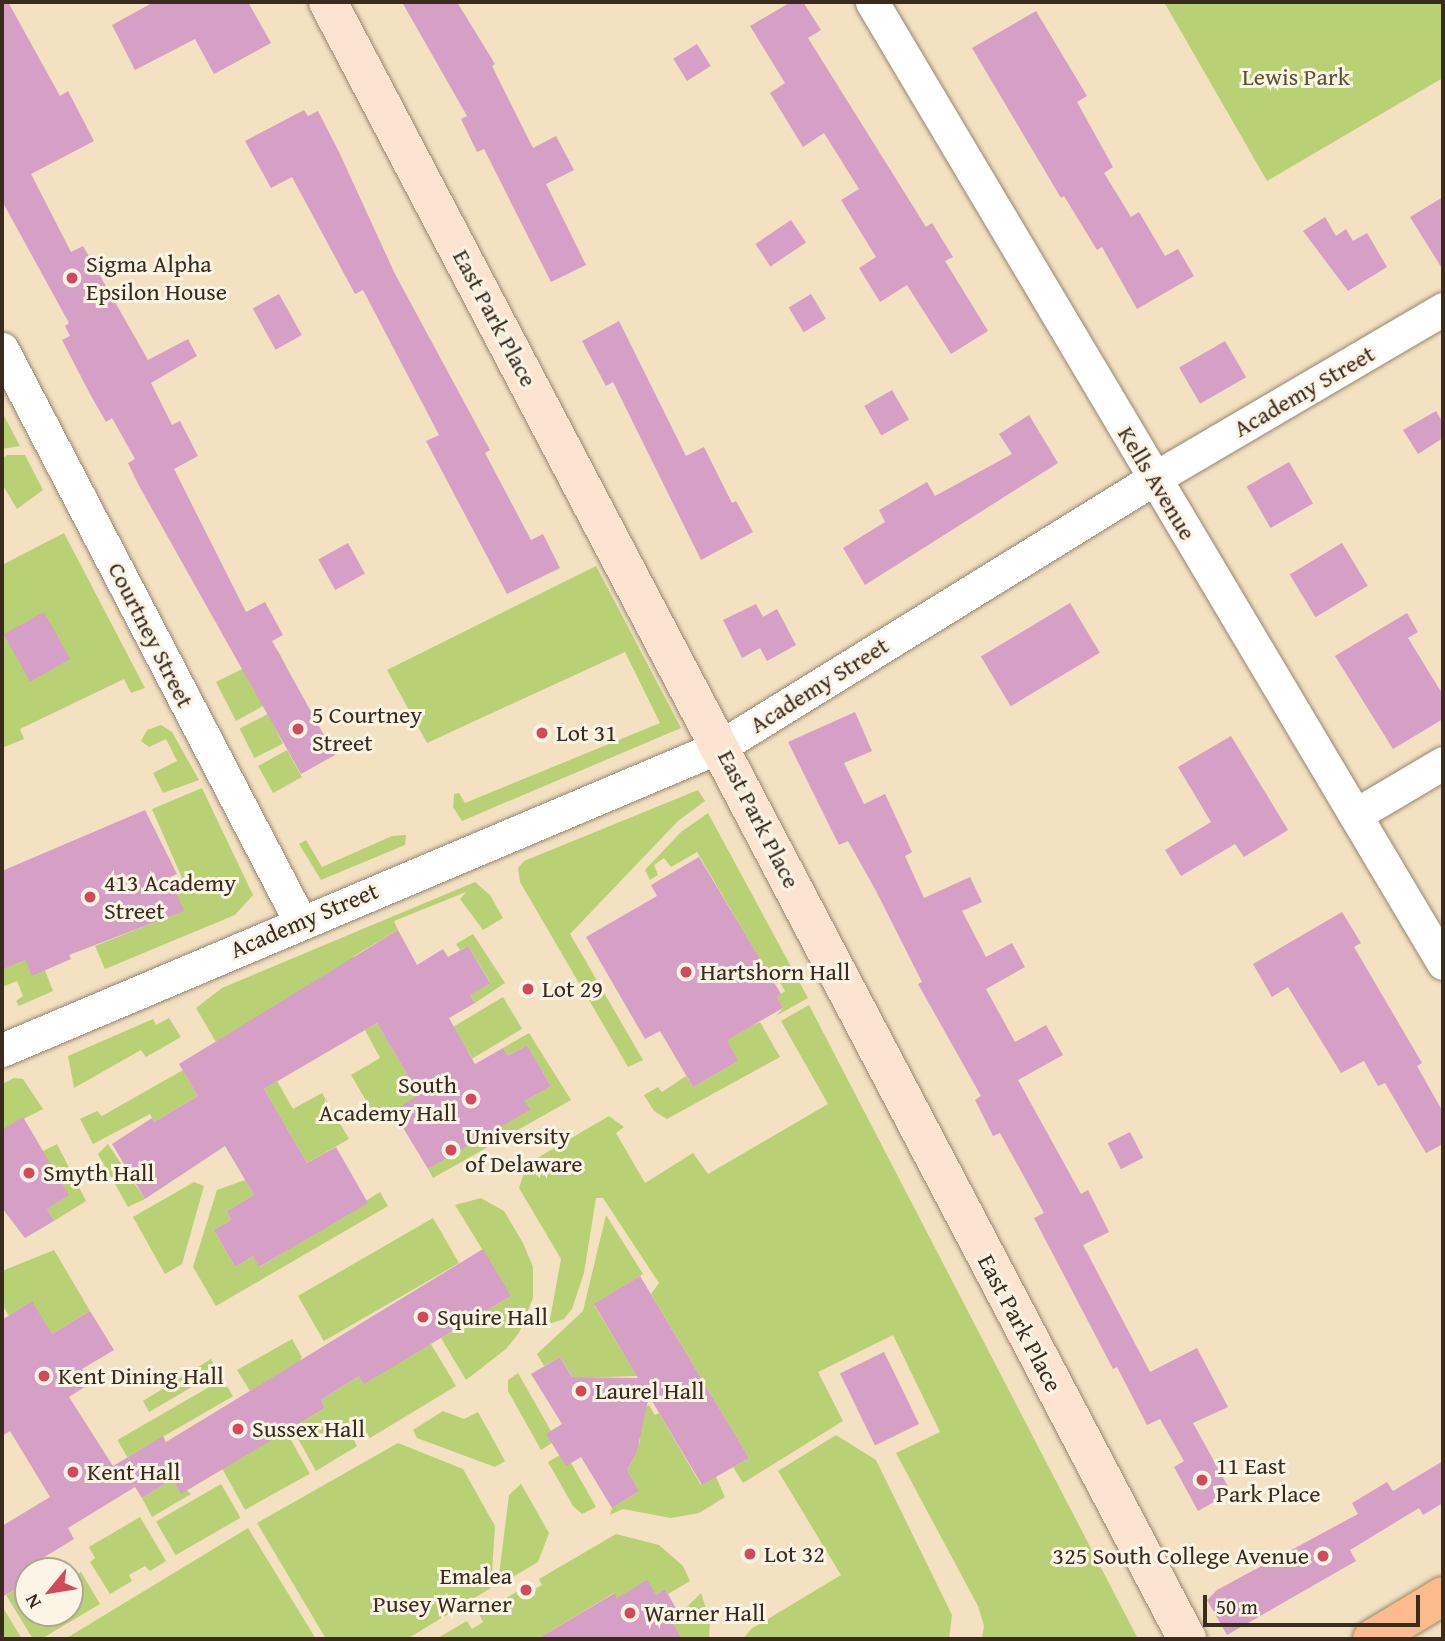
<!DOCTYPE html>
<style>
body{margin:0}
#map{position:relative;width:1445px;height:1641px;overflow:hidden;background:#f3e1c2;font-family:"Gentium Book Plus",serif}
div>[style]{position:absolute}
[style*='--x']{left:calc(var(--x)*1px);top:calc(var(--y)*1px);width:calc(var(--w)*1px);rotate:calc(var(--a)*1deg)}
.green>*{inset:0;background:#b9d175;transform-origin:0 0}
.building>*{inset:0;background:#d69fc6;transform-origin:0 0}
.roads{filter:drop-shadow(0 0 2px #978670) drop-shadow(0 0 2px #978670)}
.street>*{height:33px;margin:-16.5px;padding:0 16.5px;transform-origin:16.5px;border-radius:16.5px;background:#fff}
.secondary>*{height:38px;margin:-19px;padding:0 19px;transform-origin:19px;border-radius:19px;background:#fde4d1}
.primary>*{height:38px;margin:-19px;padding:0 19px;transform-origin:19px;border-radius:19px;background:#fbbb8c}
.dots>*{width:19px;height:19px;translate:-50% -50%;box-sizing:border-box;border:4px solid #fcf5e5;border-radius:50%}
span{translate:-50% -50%;white-space:nowrap;text-align:center;line-height:1.15;-webkit-text-stroke:6px #fcf5e5;paint-order:stroke}
.park-label{font-size:24px;color:#5a5434}
.poi-label{font-size:24px;color:#3b2a1e}
.left{translate:0 -50%;text-align:left}
.right{translate:-100% -50%;text-align:right}
.street-label{font-size:24px;color:#3b2a1e}
.frame{position:absolute;inset:0;border:4px solid #3b2a1e;pointer-events:none}
.north{position:absolute;left:14px;top:1557px;width:70px;height:70px;box-sizing:border-box;background:#fcf5e5;border:2px solid #afa495;border-radius:50%;rotate:240deg;font-size:19px;font-weight:700;line-height:28px;text-align:center;color:#3b2a1e}
.north::after{content:'';display:block;margin:auto;width:24px;height:32px;background:#d1495b;clip-path:polygon(50% 0,100% 100%,50% 72%,0 100%)}
.scale{position:absolute;left:1203px;top:1595px;width:217px;height:32px;box-sizing:border-box;border:4px solid #3b2a1e;border-top:0;padding-left:9px;font-size:21px;line-height:24px;white-space:nowrap;color:#3b2a1e;-webkit-text-stroke:5px #fcf5e5;paint-order:stroke}
</style>
<div id="map">
<div class="green">
<div style="clip-path:polygon(1164px 2px,1443px 2px,1443px 82px,1441px 79px,1267px 181px)"></div>
<div style="clip-path:polygon(2px 412px,20px 446px,2px 449px)"></div>
<div style="clip-path:polygon(7px 455px,25px 455px,43px 490px,17px 509px,2px 484px,2px 459px)"></div>
<div style="clip-path:polygon(64px 533px,145px 688px,131px 693px,124px 679px,20px 729px,24px 739px,2px 748px,2px 565px)"></div>
<div style="clip-path:polygon(596px 566px,681px 728px,462px 821px,453px 807px,454px 794px,459px 793px,465px 803px,660px 723px,625px 652px,427px 743px,387px 670px)"></div>
<div style="clip-path:polygon(278px 651px,286px 666px,263px 706px,236px 721px,216px 682px)"></div>
<div style="left:268px;top:714px;width:33px;height:32px;rotate:63deg"></div>
<div style="clip-path:polygon(161px 725px,172px 732px,199px 780px,163px 793px,153px 773px,177px 761px,166px 739px,149px 747px,141px 741px,147px 730px)"></div>
<div style="left:287px;top:750px;width:31px;height:33px;rotate:61deg"></div>
<div style="clip-path:polygon(202px 788px,253px 895px,235px 915px,105px 969px,95px 946px,183px 911px,172px 883px,182px 878px,152px 809px)"></div>
<div style="clip-path:polygon(698px 790px,705px 801px,678px 821px,570px 934px,643px 1060px,628px 1067px,520px 882px,518px 868px,524px 861px)"></div>
<div style="clip-path:polygon(708px 813px,808px 998px,776px 1016px,783px 1008px,777px 997px,785px 991px,775px 974px,767px 978px,767px 971px,697px 852px,671px 867px,664px 858px,654px 865px,658px 875px,650px 880px,645px 870px,681px 832px)"></div>
<div style="clip-path:polygon(406px 835px,405px 845px,321px 880px,299px 844px,306px 840px,322px 867px,392px 836px)"></div>
<div style="clip-path:polygon(475px 882px,490px 895px,503px 918px,483px 930px,460px 899px,466px 892px,394px 921px,398px 930px,354px 956px,356px 960px,216px 1042px,196px 1008px,222px 988px)"></div>
<div style="clip-path:polygon(473px 934px,505px 983px,475px 1003px,470px 995px,490px 982px,468px 946px,460px 950px,456px 944px)"></div>
<div style="clip-path:polygon(25px 960px,45px 970px,53px 991px,19px 1006px,16px 1001px,23px 996px,17px 981px,2px 987px,2px 970px)"></div>
<div style="left:503px;top:997px;width:37px;height:58px;rotate:59deg"></div>
<div style="clip-path:polygon(809px 1005px,1138px 1639px,982px 1639px,984px 1626px,978px 1606px,896px 1453px,940px 1432px,893px 1335px,818px 1372px,843px 1421px,743px 1483px,733px 1467px,749px 1458px,651px 1294px,659px 1283px,603px 1198px,596px 1198px,584px 1273px,572px 1309px,564px 1319px,549px 1324px,561px 1259px,519px 1188px,527px 1164px,609px 1116px,624px 1127px,616px 1133px,645px 1183px,693px 1153px,708px 1174px,828px 1104px,781px 1021px)"></div>
<div style="clip-path:polygon(737px 1011px,747px 1028px,760px 1022px,780px 1057px,667px 1119px,654px 1111px,644px 1095px,658px 1087px,662px 1092px,686px 1076px,693px 1087px,738px 1061px,719px 1026px)"></div>
<div style="clip-path:polygon(169px 1018px,181px 1037px,146px 1057px,141px 1050px,74px 1088px,68px 1056px,153px 1019px,156px 1025px)"></div>
<div style="clip-path:polygon(377px 1023px,419px 1095px,379px 1123px,351px 1075px,380px 1058px,365px 1030px)"></div>
<div style="clip-path:polygon(529px 1033px,571px 1100px,433px 1178px,428px 1169px,529px 1110px,525px 1101px,551px 1086px,527px 1045px,508px 1056px,503px 1048px)"></div>
<div style="clip-path:polygon(183px 1070px,198px 1096px,154px 1122px,150px 1114px,93px 1144px,80px 1119px,97px 1111px,102px 1116px)"></div>
<div style="clip-path:polygon(14px 1078px,23px 1079px,43px 1109px,2px 1130px,2px 1084px)"></div>
<div style="clip-path:polygon(277px 1081px,293px 1109px,322px 1093px,349px 1139px,307px 1163px,264px 1089px)"></div>
<div style="clip-path:polygon(57px 1144px,86px 1201px,54px 1221px,47px 1209px,43px 1151px)"></div>
<div style="clip-path:polygon(108px 1144px,145px 1199px,128px 1207px,98px 1154px)"></div>
<div style="clip-path:polygon(245px 1180px,254px 1195px,227px 1211px,231px 1220px,214px 1230px,235px 1267px,253px 1256px,260px 1267px,380px 1192px,388px 1206px,216px 1306px,193px 1267px,217px 1190px)"></div>
<div style="clip-path:polygon(194px 1182px,204px 1186px,182px 1264px,165px 1274px,133px 1217px)"></div>
<div style="clip-path:polygon(481px 1198px,504px 1211px,523px 1243px,533px 1267px,533px 1298px,519px 1333px,506px 1349px,466px 1380px,441px 1338px,511px 1296px,455px 1205px)"></div>
<div style="clip-path:polygon(606px 1215px,643px 1274px,594px 1305px,637px 1376px,573px 1378px,560px 1357px,544px 1366px,537px 1354px,583px 1311px)"></div>
<div style="left:433px;top:1218px;width:52px;height:156px;rotate:60deg"></div>
<div style="clip-path:polygon(54px 1250px,90px 1311px,52px 1334px,9px 1316px,2px 1304px,2px 1271px)"></div>
<div style="clip-path:polygon(292px 1339px,302px 1357px,299px 1362px,250px 1391px,237px 1370px)"></div>
<div style="clip-path:polygon(431px 1344px,456px 1386px,370px 1438px,366px 1433px,354px 1440px,357px 1446px,316px 1471px,292px 1428px,325px 1408px,321px 1400px,359px 1376px)"></div>
<div style="clip-path:polygon(211px 1359px,218px 1372px,149px 1412px,143px 1401px)"></div>
<div style="clip-path:polygon(518px 1373px,551px 1431px,552px 1443px,541px 1450px,508px 1391px,508px 1380px)"></div>
<div style="left:223px;top:1379px;width:20px;height:122px;rotate:60deg"></div>
<div style="clip-path:polygon(649px 1405px,655px 1415px,659px 1413px,701px 1485px,716px 1477px,725px 1497px,699px 1513px,671px 1518px,623px 1509px,610px 1515px,612px 1508px,639px 1491px,627px 1470px,640px 1441px,637px 1412px)"></div>
<div style="clip-path:polygon(443px 1411px,464px 1419px,478px 1412px,505px 1461px,495px 1467px,417px 1438px,413px 1430px)"></div>
<div style="left:286px;top:1431px;width:49px;height:74px;rotate:61deg"></div>
<div style="clip-path:polygon(836px 1435px,876px 1460px,952px 1615px,949px 1639px,743px 1639px,751px 1629px,841px 1575px,778px 1471px)"></div>
<div style="clip-path:polygon(398px 1443px,463px 1469px,495px 1526px,491px 1588px,407px 1639px,326px 1639px,257px 1523px)"></div>
<div style="clip-path:polygon(560px 1455px,571px 1463px,596px 1507px,582px 1514px,573px 1506px,548px 1462px)"></div>
<div style="clip-path:polygon(173px 1479px,191px 1494px,152px 1517px,142px 1498px)"></div>
<div style="left:221px;top:1484px;width:39px;height:75px;rotate:60deg"></div>
<div style="clip-path:polygon(521px 1484px,549px 1533px,538px 1562px,506px 1581px,499px 1575px,509px 1495px)"></div>
<div style="clip-path:polygon(140px 1517px,166px 1561px,150px 1571px,145px 1566px,129px 1575px,132px 1581px,110px 1594px,90px 1562px,95px 1558px,89px 1547px)"></div>
<div style="clip-path:polygon(248px 1528px,316px 1639px,65px 1639px)"></div>
<div style="clip-path:polygon(616px 1534px,659px 1545px,683px 1566px,690px 1581px,668px 1594px,665px 1589px,656px 1595px,617px 1598px,614px 1593px,537px 1639px,436px 1639px,467px 1621px,472px 1629px,483px 1622px,479px 1614px,525px 1587px,528px 1593px,542px 1585px,539px 1579px)"></div>
<div style="clip-path:polygon(81px 1572px,100px 1604px,41px 1639px,33px 1639px,6px 1595px,28px 1582px,28px 1613px,70px 1613px,70px 1579px)"></div>
<div style="clip-path:polygon(701px 1593px,710px 1621px,709px 1639px,680px 1639px,672px 1622px)"></div>
<div style="clip-path:polygon(2px 1606px,22px 1639px,2px 1639px)"></div>
</div>
<div class="building">
<div style="clip-path:polygon(2px 2px,8px 2px,60px 96px,68px 91px,94px 141px,31px 174px,71px 252px,83px 246px,148px 360px,188px 339px,197px 356px,151px 383px,172px 425px,180px 421px,198px 456px,174px 469px,246px 612px,265px 602px,283px 635px,272px 641px,335px 755px,301px 774px,138px 484px,128px 463px,135px 459px,112px 418px,106px 422px,90px 394px,62px 340px,70px 336px,65px 326px,69px 323px,2px 201px)"></div>
<div style="clip-path:polygon(154px 2px,248px 2px,271px 43px,214px 74px,195px 39px,135px 70px,112px 25px)"></div>
<div style="clip-path:polygon(402px 2px,457px 2px,495px 64px,492px 66px,533px 148px,556px 136px,574px 170px,546px 184px,586px 265px,551px 282px,484px 149px,477px 152px,461px 119px,467px 116px)"></div>
<div style="clip-path:polygon(791px 2px,803px 2px,821px 30px,808px 38px,926px 227px,932px 223px,953px 257px,945px 261px,988px 331px,951px 354px,907px 285px,880px 302px,859px 268px,876px 257px,841px 200px,859px 189px,824px 133px,803px 147px,770px 93px,785px 83px,750px 26px)"></div>
<div style="clip-path:polygon(1036px 11px,1087px 96px,1077px 102px,1113px 167px,1104px 173px,1131px 217px,1139px 212px,1165px 256px,1178px 249px,1194px 276px,1137px 309px,1102px 247px,1097px 250px,1064px 196px,1061px 198px,972px 48px)"></div>
<div style="left:697px;top:44px;width:26px;height:28px;rotate:58deg"></div>
<div style="clip-path:polygon(304px 110px,308px 116px,318px 111px,339px 152px,395px 274px,490px 450px,485px 453px,531px 540px,543px 534px,560px 568px,507px 594px,426px 441px,439px 435px,363px 290px,355px 294px,292px 177px,271px 188px,245px 141px)"></div>
<div style="clip-path:polygon(1443px 197px,1443px 270px,1410px 217px)"></div>
<div style="clip-path:polygon(1325px 217px,1336px 236px,1346px 229px,1353px 241px,1367px 233px,1387px 267px,1348px 291px,1303px 231px)"></div>
<div style="left:791px;top:220px;width:27px;height:43px;rotate:56deg"></div>
<div style="left:279px;top:294px;width:47px;height:30px;rotate:61deg"></div>
<div style="left:811px;top:294px;width:29px;height:26px;rotate:59deg"></div>
<div style="clip-path:polygon(619px 321px,686px 456px,704px 447px,732px 503px,736px 501px,753px 532px,701px 560px,613px 382px,606px 386px,582px 341px)"></div>
<div style="left:1225px;top:341px;width:42px;height:53px;rotate:60deg"></div>
<div style="left:892px;top:390px;width:34px;height:32px;rotate:60deg"></div>
<div style="clip-path:polygon(1436px 411px,1443px 423px,1443px 438px,1418px 454px,1403px 430px)"></div>
<div style="clip-path:polygon(1029px 415px,1058px 463px,865px 585px,843px 548px,885px 522px,879px 510px,927px 482px,935px 496px,1012px 454px,999px 434px)"></div>
<div style="left:1289px;top:462px;width:48px;height:49px;rotate:60deg"></div>
<div style="left:348px;top:543px;width:35px;height:34px;rotate:61deg"></div>
<div style="left:1342px;top:543px;width:50px;height:61px;rotate:59deg"></div>
<div style="left:1070px;top:603px;width:58px;height:104px;rotate:59deg"></div>
<div style="clip-path:polygon(756px 604px,763px 617px,777px 609px,796px 645px,767px 661px,760px 648px,742px 658px,723px 620px)"></div>
<div style="left:44px;top:612px;width:54px;height:46px;rotate:61deg"></div>
<div style="clip-path:polygon(1407px 613px,1418px 632px,1408px 638px,1443px 695px,1443px 719px,1393px 749px,1335px 656px)"></div>
<div style="clip-path:polygon(855px 712px,872px 751px,844px 763px,864px 804px,885px 794px,912px 852px,905px 856px,924px 898px,970px 877px,982px 902px,962px 911px,986px 957px,1012px 943px,1025px 967px,986px 989px,1015px 1042px,1046px 1025px,1063px 1055px,1018px 1080px,1081px 1194px,1088px 1190px,1109px 1232px,1083px 1245px,1150px 1372px,1197px 1348px,1228px 1407px,1193px 1423px,1231px 1492px,1198px 1511px,1174px 1467px,1184px 1461px,1160px 1419px,1147px 1425px,1117px 1367px,1113px 1369px,1034px 1218px,1044px 1213px,1000px 1133px,993px 1136px,975px 1100px,981px 1096px,918px 984px,922px 982px,876px 891px,848px 841px,839px 845px,788px 742px)"></div>
<div style="clip-path:polygon(1231px 736px,1288px 830px,1244px 857px,1235px 844px,1181px 876px,1165px 850px,1211px 822px,1178px 767px)"></div>
<div style="clip-path:polygon(145px 810px,177px 874px,170px 877px,184px 911px,69px 955px,71px 959px,32px 976px,25px 960px,2px 970px,2px 871px)"></div>
<div style="clip-path:polygon(699px 857px,781px 994px,777px 997px,783px 1008px,727px 1040px,738px 1061px,693px 1087px,660px 1031px,645px 1039px,586px 937px,657px 896px,651px 885px)"></div>
<div style="clip-path:polygon(1342px 912px,1361px 943px,1354px 947px,1422px 1063px,1417px 1066px,1443px 1112px,1443px 1144px,1426px 1153px,1385px 1083px,1378px 1086px,1364px 1061px,1341px 1073px,1288px 987px,1272px 997px,1253px 964px)"></div>
<div style="clip-path:polygon(398px 930px,417px 965px,443px 949px,448px 957px,468px 946px,490px 983px,470px 995px,475px 1003px,449px 1018px,475px 1064px,503px 1048px,508px 1056px,527px 1045px,551px 1086px,525px 1101px,530px 1110px,428px 1169px,393px 1111px,419px 1095px,377px 1023px,264px 1089px,307px 1163px,336px 1147px,368px 1203px,259px 1267px,253px 1256px,235px 1267px,214px 1230px,231px 1220px,227px 1211px,254px 1195px,225px 1146px,145px 1199px,112px 1144px,152px 1118px,154px 1122px,198px 1096px,179px 1064px)"></div>
<div style="clip-path:polygon(23px 1117px,69px 1195px,47px 1209px,54px 1221px,25px 1238px,2px 1208px,2px 1130px)"></div>
<div style="left:1130px;top:1132px;width:29px;height:25px;rotate:63deg"></div>
<div style="clip-path:polygon(483px 1249px,511px 1296px,364px 1384px,359px 1376px,321px 1400px,325px 1408px,181px 1494px,173px 1479px,142px 1498px,135px 1487px,68px 1528px,74px 1539px,28px 1567px,28px 1582px,2px 1597px,2px 1526px,50px 1497px,10px 1431px,2px 1436px,2px 1320px,32px 1301px,52px 1334px,90px 1311px,114px 1350px,82px 1369px,91px 1383px,69px 1397px,113px 1466px,163px 1436px,166px 1442px)"></div>
<div style="clip-path:polygon(640px 1276px,749px 1458px,702px 1485px,649px 1396px,637px 1451px,627px 1470px,639px 1491px,612px 1508px,581px 1457px,566px 1466px,546px 1434px,562px 1424px,531px 1374px,560px 1357px,572px 1377px,638px 1378px,594px 1304px)"></div>
<div style="left:884px;top:1352px;width:80px;height:49px;rotate:64deg"></div>
<div style="clip-path:polygon(1443px 1461px,1443px 1503px,1423px 1515px,1419px 1508px,1350px 1550px,1356px 1561px,1227px 1635px,1207px 1600px,1217px 1590px,1358px 1514px,1352px 1503px,1387px 1482px,1393px 1491px)"></div>
<div style="clip-path:polygon(647px 1580px,656px 1595px,665px 1589px,681px 1617px,672px 1622px,682px 1639px,537px 1639px,615px 1593px,617px 1598px)"></div>
</div>
<div class="roads">
<div class="street">
<div style="--x:872;--y:2;--w:1118;--a:59.28"></div>
<div style="--x:2;--y:349;--w:645;--a:62.48"></div>
<div style="--x:1355;--y:815;--w:102;--a:-30.6"></div>
<div style="--x:2;--y:1050;--w:781;--a:-22.92"></div>
<div style="--x:721;--y:746;--w:510;--a:-31.7"></div>
<div style="--x:1155;--y:478;--w:334;--a:-30.4"></div>
</div>
<div class="secondary">
<div style="--x:328;--y:2;--w:1849;--a:62.31"></div>
</div>
<div class="primary">
<div style="--x:1372;--y:1639;--w:83;--a:-31.2"></div>
</div>
</div>
<div class="dots">
<div style="left:72px;top:278px;background:#d1495b"></div>
<div style="left:298px;top:729px;background:#d1495b"></div>
<div style="left:542px;top:733px;background:#d1495b"></div>
<div style="left:90px;top:897px;background:#d1495b"></div>
<div style="left:686px;top:972px;background:#d1495b"></div>
<div style="left:528px;top:989px;background:#d1495b"></div>
<div style="left:471px;top:1099px;background:#d1495b"></div>
<div style="left:451px;top:1150px;background:#d1495b"></div>
<div style="left:29px;top:1173px;background:#d1495b"></div>
<div style="left:423px;top:1317px;background:#d1495b"></div>
<div style="left:44px;top:1376px;background:#d1495b"></div>
<div style="left:581px;top:1391px;background:#d1495b"></div>
<div style="left:238px;top:1429px;background:#d1495b"></div>
<div style="left:73px;top:1472px;background:#d1495b"></div>
<div style="left:1202px;top:1480px;background:#d1495b"></div>
<div style="left:750px;top:1554px;background:#d1495b"></div>
<div style="left:1323px;top:1556px;background:#d1495b"></div>
<div style="left:526px;top:1590px;background:#d1495b"></div>
<div style="left:630px;top:1613px;background:#d1495b"></div>
</div>
<div class="park-label">
<span style="left:1296px;top:77px">Lewis Park</span>
</div>
<div class="poi-label">
<span class="left" style="left:86px;top:278px">Sigma Alpha<br>Epsilon House</span>
<span class="left" style="left:312px;top:729px">5 Courtney<br>Street</span>
<span class="left" style="left:556px;top:733px">Lot 31</span>
<span class="left" style="left:104px;top:897px">413 Academy<br>Street</span>
<span class="left" style="left:700px;top:972px">Hartshorn Hall</span>
<span class="left" style="left:542px;top:989px">Lot 29</span>
<span class="right" style="left:457px;top:1099px">South<br>Academy Hall</span>
<span class="left" style="left:465px;top:1150px">University<br>of Delaware</span>
<span class="left" style="left:43px;top:1173px">Smyth Hall</span>
<span class="left" style="left:437px;top:1317px">Squire Hall</span>
<span class="left" style="left:58px;top:1376px">Kent Dining Hall</span>
<span class="left" style="left:595px;top:1391px">Laurel Hall</span>
<span class="left" style="left:252px;top:1429px">Sussex Hall</span>
<span class="left" style="left:1216px;top:1480px">11 East<br>Park Place</span>
<span class="left" style="left:87px;top:1472px">Kent Hall</span>
<span class="left" style="left:764px;top:1554px">Lot 32</span>
<span class="right" style="left:1309px;top:1556px">325 South College Avenue</span>
<span class="right" style="left:512px;top:1590px">Emalea<br>Pusey Warner</span>
<span class="left" style="left:644px;top:1613px">Warner Hall</span>
</div>
<div class="street-label">
<span style="left:495px;top:318px;rotate:62deg">East Park Place</span>
<span style="left:1304px;top:391px;rotate:-30deg">Academy Street</span>
<span style="left:1157px;top:483px;rotate:59deg">Kells Avenue</span>
<span style="left:151px;top:635px;rotate:63deg">Courtney Street</span>
<span style="left:819px;top:685px;rotate:-32deg">Academy Street</span>
<span style="left:759px;top:819px;rotate:63deg">East Park Place</span>
<span style="left:304px;top:920px;rotate:-23deg">Academy Street</span>
<span style="left:1020px;top:1323px;rotate:62deg">East Park Place</span>
</div>
<div class="frame"></div>
<div class="north">N</div>
<div class="scale">50 m</div>
</div>
